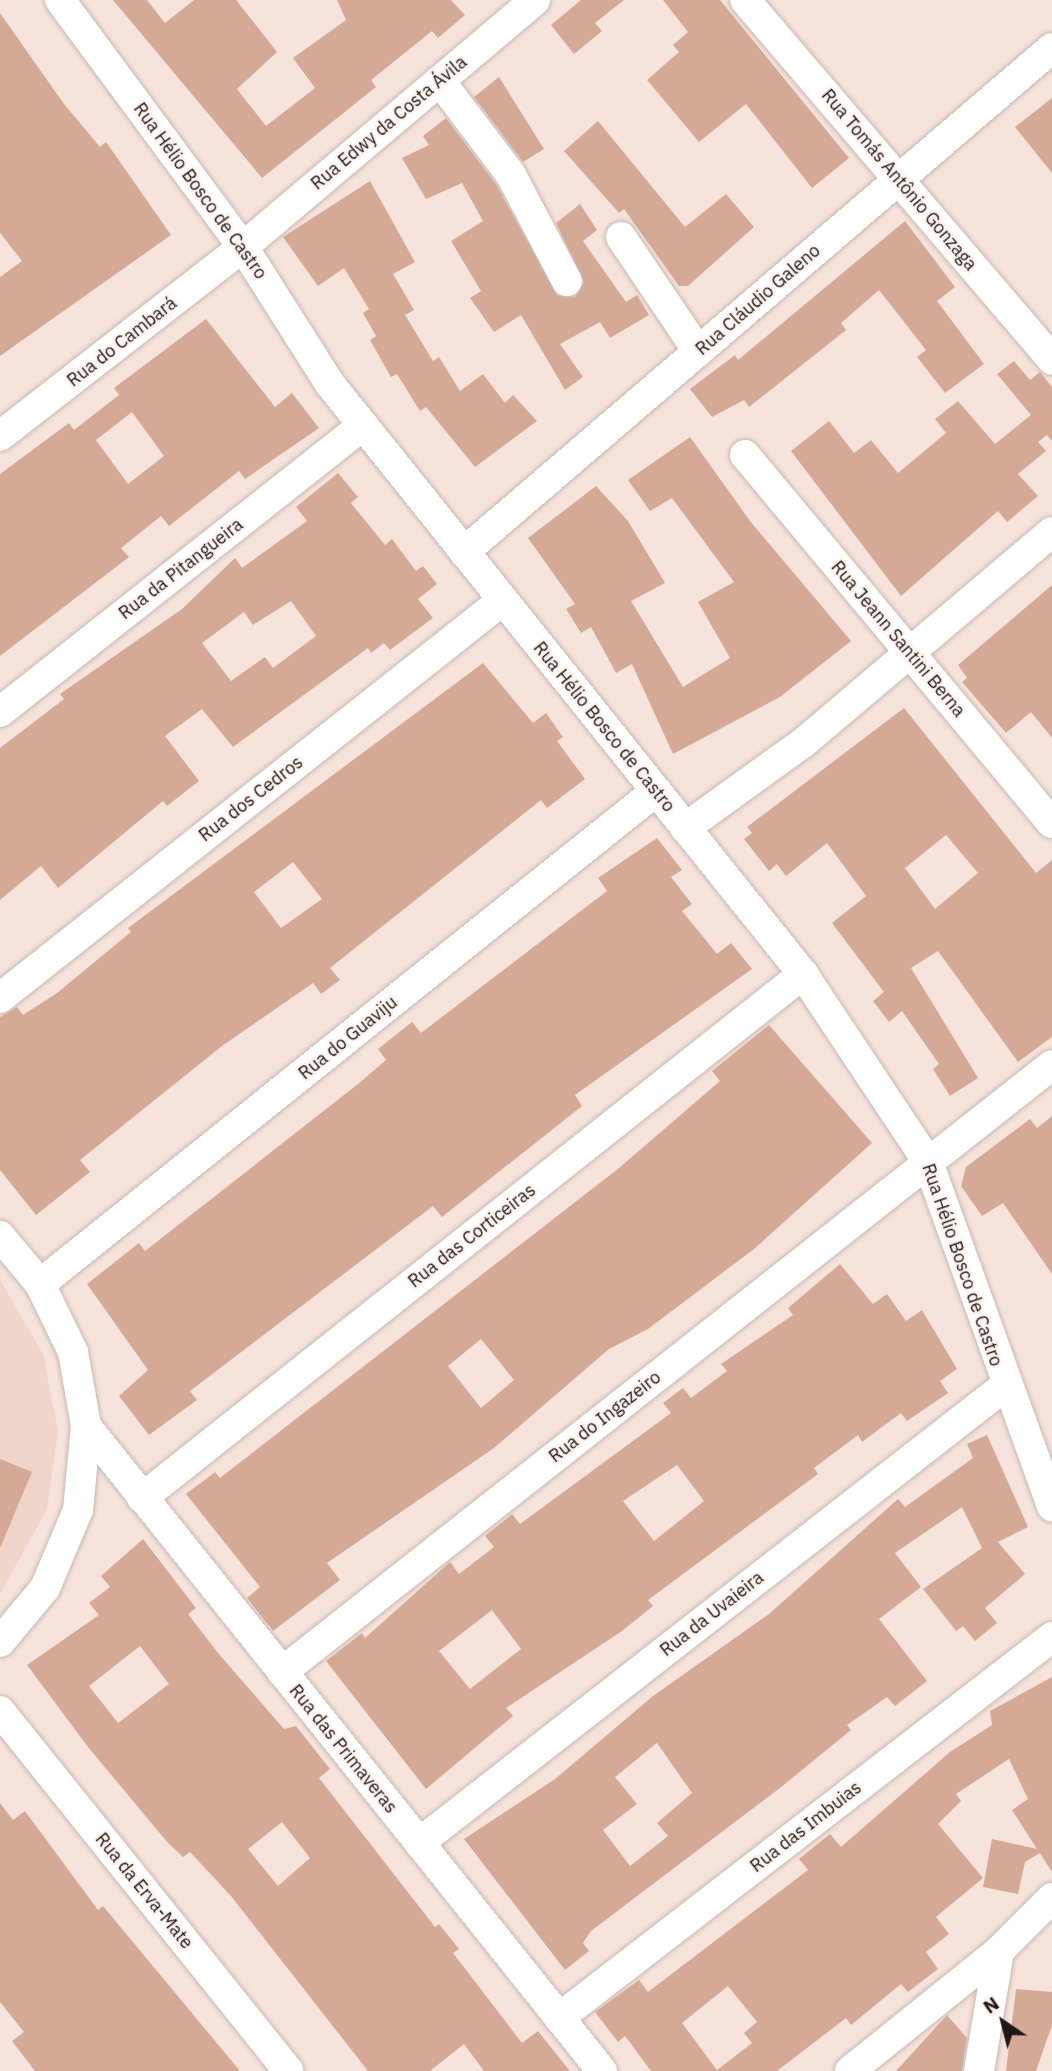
<!DOCTYPE html>
<meta charset="utf-8">
<style>
body{margin:0}
#map{position:relative;width:1052px;height:2071px;overflow:hidden;background:#f6e4dc;font-family:"IBM Plex Sans",sans-serif}
div>[style]{position:absolute}
[style*='--x']{left:calc(var(--x)*1px);top:calc(var(--y)*1px);width:calc(var(--w)*1px);rotate:calc(var(--a)*1deg)}
.built>*{inset:0;background:#efd5ca}
.building>*{inset:0;background:#d4a996}
.roads{filter:drop-shadow(0 0 2px #c9b8b1) drop-shadow(0 0 2px #c9b8b1)}
.street>*{height:30px;margin:-15px;padding:0 15px;transform-origin:15px;border-radius:15px;background:#fff}
span{translate:-50% -50%;white-space:nowrap;text-align:center;line-height:1.15;-webkit-text-stroke:5px #fef3ee;paint-order:stroke}
.street-label{font-size:18px;color:#1f1816}
.north{position:absolute;left:968px;top:1987px;width:70px;height:70px;-webkit-text-stroke:5px #fef3ee;paint-order:stroke;rotate:325deg;font-size:19px;font-weight:700;line-height:28px;text-align:center;color:#1f1816}
.north::after{content:'';display:block;margin:auto;width:24px;height:32px;background:#1f1816;clip-path:polygon(50% 0,100% 100%,50% 72%,0 100%)}
</style>
<div id="map">
<div class="built">
<div style="clip-path:polygon(0 1280px,43px 1354px,58px 1431px,47px 1509px,0 1594px)"></div>
</div>
<div class="building">
<div style="clip-path:polygon(113px 0,147px 0,165px 23px,194px 0,236px 0,277px 52px,237px 89px,266px 126px,315px 88px,293px 58px,346px 20px,337px 0,451px 0,465px 15px,438px 38px,432px 31px,371px 80px,376px 87px,262px 178px)"></div>
<div style="clip-path:polygon(581px 0,624px 0,595px 23px,602px 31px,574px 54px,551px 25px)"></div>
<div style="clip-path:polygon(663px 0,720px 0,849px 158px,812px 188px,746px 104px,699px 142px,647px 80px,679px 52px,673px 45px,688px 32px)"></div>
<div style="clip-path:polygon(0 13px,64px 104px,100px 147px,106px 142px,171px 235px,0 356px,0 277px,22px 261px,0 233px)"></div>
<div style="clip-path:polygon(499px 77px,544px 149px,523px 162px,474px 97px)"></div>
<div style="clip-path:polygon(1052px 98px,1052px 173px,1015px 127px)"></div>
<div style="clip-path:polygon(446px 118px,496px 184px,557px 295px,575px 297px,584px 282px,556px 223px,580px 204px,597px 230px,583px 241px,626px 302px,637px 295px,649px 315px,610px 338px,600px 322px,560px 344px,583px 377px,565px 390px,521px 315px,494px 332px,470px 298px,481px 291px,451px 241px,483px 221px,462px 183px,426px 199px,402px 158px,429px 145px,423px 136px)"></div>
<div style="clip-path:polygon(598px 121px,685px 227px,726px 194px,754px 227px,688px 286px,679px 286px,624px 209px,619px 213px,564px 151px)"></div>
<div style="clip-path:polygon(370px 181px,415px 262px,393px 274px,414px 310px,405px 315px,433px 361px,439px 357px,460px 391px,483px 374px,505px 403px,513px 395px,537px 421px,475px 467px,426px 407px,420px 411px,397px 374px,391px 377px,370px 340px,376px 336px,363px 313px,369px 309px,344px 268px,318px 286px,283px 237px)"></div>
<div style="clip-path:polygon(905px 221px,955px 287px,937px 301px,984px 364px,945px 393px,917px 357px,926px 350px,879px 290px,841px 323px,846px 330px,749px 407px,744px 400px,712px 417px,690px 389px,735px 355px,738px 360px)"></div>
<div style="clip-path:polygon(evenodd,206px 319px,275px 407px,292px 393px,319px 428px,245px 479px,239px 471px,169px 526px,161px 516px,121px 548px,129px 557px,0 656px,0 474px,69px 423px,74px 430px,119px 395px,114px 388px,206px 319px,132px 412px,164px 456px,128px 484px,96px 440px,132px 412px)"></div>
<div style="clip-path:polygon(1014px 361px,1030px 380px,1040px 372px,1052px 387px,1052px 441px,1047px 435px,1038px 442px,1046px 451px,1018px 474px,1038px 496px,1007px 522px,998px 511px,901px 596px,791px 451px,829px 421px,854px 453px,871px 440px,898px 473px,946px 433px,935px 419px,958px 401px,995px 444px,1031px 415px,997px 374px)"></div>
<div style="clip-path:polygon(690px 437px,750px 521px,851px 641px,780px 697px,673px 754px,632px 664px,616px 673px,591px 627px,581px 633px,566px 609px,575px 604px,528px 538px,596px 486px,628px 521px,665px 583px,631px 601px,683px 687px,730px 658px,698px 602px,734px 582px,672px 498px,650px 511px,628px 480px)"></div>
<div style="clip-path:polygon(evenodd,338px 473px,358px 497px,351px 503px,385px 545px,392px 539px,416px 571px,423px 566px,437px 584px,418px 599px,433px 618px,390px 650px,384px 643px,371px 653px,368px 648px,233px 747px,202px 709px,165px 736px,199px 781px,167px 806px,163px 801px,58px 888px,41px 866px,0 900px,0 748px,64px 699px,60px 694px,182px 609px,235px 558px,242px 568px,307px 521px,296px 507px,338px 473px,291px 601px,316px 636px,273px 668px,265px 657px,231px 681px,202px 643px,244px 612px,253px 625px,291px 601px)"></div>
<div style="clip-path:polygon(1052px 585px,1052px 738px,1031px 712px,1006px 733px,962px 682px,967px 678px,958px 665px)"></div>
<div style="clip-path:polygon(evenodd,483px 663px,533px 723px,546px 713px,563px 737px,557px 741px,585px 779px,547px 808px,541px 800px,330px 968px,340px 980px,321px 994px,313px 983px,222px 1046px,80px 1160px,90px 1172px,36px 1215px,0 1170px,0 1017px,17px 1007px,23px 1015px,57px 993px,131px 932px,128px 928px,483px 663px,293px 862px,322px 899px,281px 928px,254px 892px,293px 862px)"></div>
<div style="clip-path:polygon(evenodd,904px 708px,1036px 873px,1052px 860px,1052px 1037px,1018px 1062px,938px 951px,911px 968px,978px 1078px,950px 1096px,933px 1069px,939px 1064px,902px 1011px,889px 1022px,873px 1001px,884px 992px,832px 923px,866px 896px,827px 843px,786px 876px,777px 864px,769px 871px,744px 839px,752px 833px,747px 827px,904px 708px,946px 835px,978px 873px,935px 909px,905px 868px,946px 835px)"></div>
<div style="clip-path:polygon(657px 838px,682px 870px,671px 877px,692px 904px,682px 911px,717px 954px,731px 943px,752px 969px,575px 1095px,582px 1106px,442px 1217px,433px 1206px,190px 1391px,197px 1400px,149px 1435px,119px 1396px,148px 1370px,87px 1284px,139px 1243px,145px 1251px,358px 1084px,386px 1060px,378px 1049px,412px 1022px,421px 1033px,607px 891px,598px 878px)"></div>
<div style="clip-path:polygon(evenodd,769px 1025px,872px 1143px,754px 1249px,648px 1329px,609px 1349px,494px 1448px,327px 1563px,340px 1580px,273px 1631px,247px 1598px,260px 1587px,186px 1494px,215px 1472px,220px 1478px,619px 1168px,720px 1081px,712px 1071px,769px 1025px,481px 1339px,514px 1380px,481px 1408px,448px 1366px,481px 1339px)"></div>
<div style="clip-path:polygon(1052px 1116px,1052px 1274px,1003px 1203px,982px 1216px,961px 1186px,966px 1167px,1030px 1119px,1037px 1128px)"></div>
<div style="clip-path:polygon(evenodd,840px 1264px,873px 1304px,887px 1294px,906px 1321px,922px 1310px,957px 1369px,940px 1381px,948px 1393px,907px 1421px,901px 1413px,862px 1442px,858px 1435px,814px 1468px,818px 1474px,648px 1600px,653px 1606px,622px 1631px,506px 1708px,513px 1716px,426px 1789px,326px 1661px,362px 1633px,365px 1638px,450px 1562px,459px 1574px,494px 1547px,485px 1536px,512px 1514px,520px 1524px,671px 1413px,663px 1403px,683px 1388px,691px 1398px,727px 1371px,721px 1364px,793px 1315px,788px 1308px,840px 1264px,677px 1465px,704px 1501px,654px 1541px,623px 1501px,677px 1465px,840px 1264px,492px 1610px,521px 1649px,470px 1689px,439px 1651px,492px 1610px)"></div>
<div style="clip-path:polygon(evenodd,987px 1435px,1028px 1527px,998px 1542px,1025px 1574px,985px 1608px,997px 1623px,975px 1641px,963px 1626px,956px 1631px,923px 1589px,982px 1548px,962px 1507px,895px 1553px,921px 1587px,879px 1619px,927px 1681px,895px 1706px,887px 1697px,847px 1725px,851px 1730px,780px 1788px,591px 1931px,583px 1943px,589px 1951px,565px 1970px,464px 1839px,555px 1779px,653px 1696px,769px 1614px,898px 1499px,905px 1507px,973px 1458px,967px 1444px,987px 1435px,657px 1743px,692px 1793px,657px 1823px,668px 1836px,630px 1866px,603px 1830px,637px 1804px,615px 1777px,657px 1743px)"></div>
<div style="clip-path:polygon(0 1459px,32px 1472px,0 1548px)"></div>
<div style="clip-path:polygon(evenodd,143px 1539px,196px 1608px,188px 1614px,218px 1653px,284px 1729px,296px 1726px,330px 1769px,319px 1778px,435px 1927px,439px 1924px,459px 1949px,453px 1953px,522px 2043px,538px 2031px,570px 2071px,484px 2071px,464px 2044px,430px 2071px,368px 2071px,231px 1896px,190px 1852px,183px 1857px,168px 1843px,88px 1747px,27px 1665px,99px 1615px,89px 1603px,110px 1587px,101px 1576px,143px 1539px,140px 1646px,169px 1684px,118px 1723px,89px 1686px,140px 1646px,143px 1539px,282px 1822px,310px 1858px,278px 1886px,248px 1849px,282px 1822px)"></div>
<div style="clip-path:polygon(evenodd,1052px 1677px,1052px 1872px,1040px 1853px,1025px 1862px,1018px 1894px,983px 1887px,992px 1839px,1037px 1849px,1012px 1810px,1028px 1799px,1009px 1759px,956px 1794px,961px 1801px,938px 1824px,983px 1878px,936px 1917px,949px 1934px,926px 1952px,938px 1969px,908px 1992px,901px 1984px,851px 2025px,846px 2018px,777px 2071px,651px 2071px,625px 2036px,618px 2042px,595px 2012px,639px 1980px,648px 1992px,808px 1870px,799px 1859px,830px 1834px,841px 1847px,950px 1752px,992px 1725px,990px 1711px,1052px 1677px,728px 1986px,757px 2022px,744px 2033px,752px 2043px,717px 2070px,682px 2023px,728px 1986px)"></div>
<div style="clip-path:polygon(0 1803px,13px 1820px,25px 1811px,98px 1910px,103px 1906px,240px 2071px,35px 2071px,12px 2041px,24px 2032px,0 2002px)"></div>
<div style="clip-path:polygon(1016px 1989px,1052px 1992px,1052px 2025px,1036px 2071px,1006px 2071px)"></div>
<div style="clip-path:polygon(947px 2015px,967px 2038px,962px 2071px,896px 2071px)"></div>
</div>
<div class="roads">
<div class="street">
<div style="--x:60;--y:0;--w:307;--a:53.5"></div>
<div style="--x:243;--y:247;--w:162;--a:57.6"></div>
<div style="--x:330;--y:384;--w:756;--a:51.28"></div>
<div style="--x:803;--y:974;--w:226;--a:56.4"></div>
<div style="--x:928;--y:1162;--w:366;--a:70.2"></div>
<div style="--x:745;--y:0;--w:473;--a:49.5"></div>
<div style="--x:440;--y:81;--w:118;--a:52.9"></div>
<div style="--x:511;--y:175;--w:120;--a:62.2"></div>
<div style="--x:621;--y:237;--w:138;--a:56"></div>
<div style="--x:0;--y:436;--w:308;--a:-37.9"></div>
<div style="--x:243;--y:247;--w:382;--a:-40.2"></div>
<div style="--x:745;--y:455;--w:479;--a:50.2"></div>
<div style="--x:464;--y:552;--w:774;--a:-40.6"></div>
<div style="--x:0;--y:712;--w:463;--a:-38.3"></div>
<div style="--x:685;--y:828;--w:145;--a:-35.8"></div>
<div style="--x:803;--y:743;--w:326;--a:-40.3"></div>
<div style="--x:0;--y:998;--w:641;--a:-38.35"></div>
<div style="--x:0;--y:1236;--w:62;--a:50.2"></div>
<div style="--x:40;--y:1284;--w:76;--a:64.1"></div>
<div style="--x:73;--y:1352;--w:75;--a:80"></div>
<div style="--x:86;--y:1426;--w:84;--a:95.4"></div>
<div style="--x:78;--y:1510;--w:85;--a:112.9"></div>
<div style="--x:45;--y:1588;--w:70;--a:129.8"></div>
<div style="--x:40;--y:1284;--w:789;--a:-38.67"></div>
<div style="--x:86;--y:1426;--w:826;--a:51.34"></div>
<div style="--x:142;--y:1498;--w:844;--a:-38.41"></div>
<div style="--x:282;--y:1672;--w:980;--a:-38.25"></div>
<div style="--x:0;--y:1711;--w:461;--a:51.3"></div>
<div style="--x:419;--y:1843;--w:743;--a:-37.95"></div>
<div style="--x:559;--y:2018;--w:623;--a:-37.7"></div>
<div style="--x:850;--y:2071;--w:191;--a:-38.8"></div>
<div style="--x:999;--y:1951;--w:75;--a:-45"></div>
<div style="--x:979;--y:2071;--w:122;--a:-80.5"></div>
</div>
</div>
<div class="street-label">
<span style="left:389px;top:123px;rotate:-40deg">Rua Edwy da Costa Ávila</span>
<span style="left:899px;top:180px;rotate:50deg">Rua Tomás Antônio Gonzaga</span>
<span style="left:200px;top:191px;rotate:54deg">Rua Hélio Bosco de Castro</span>
<span style="left:758px;top:300px;rotate:-41deg">Rua Cláudio Galeno</span>
<span style="left:122px;top:342px;rotate:-38deg">Rua do Cambará</span>
<span style="left:181px;top:569px;rotate:-38deg">Rua da Pitangueira</span>
<span style="left:898px;top:639px;rotate:50deg">Rua Jeann Santini Berna</span>
<span style="left:604px;top:727px;rotate:51deg">Rua Hélio Bosco de Castro</span>
<span style="left:251px;top:799px;rotate:-38deg">Rua dos Cedros</span>
<span style="left:348px;top:1038px;rotate:-39deg">Rua do Guaviju</span>
<span style="left:472px;top:1236px;rotate:-38deg">Rua das Corticeiras</span>
<span style="left:962px;top:1265px;rotate:71deg">Rua Hélio Bosco de Castro</span>
<span style="left:605px;top:1417px;rotate:-38deg">Rua do Ingazeiro</span>
<span style="left:712px;top:1614px;rotate:-38deg">Rua da Uvaieira</span>
<span style="left:343px;top:1749px;rotate:51deg">Rua das Primaveras</span>
<span style="left:806px;top:1827px;rotate:-38deg">Rua das Imbuias</span>
<span style="left:144px;top:1891px;rotate:51deg">Rua da Erva-Mate</span>
</div>
<div class="north">N</div>
</div>
